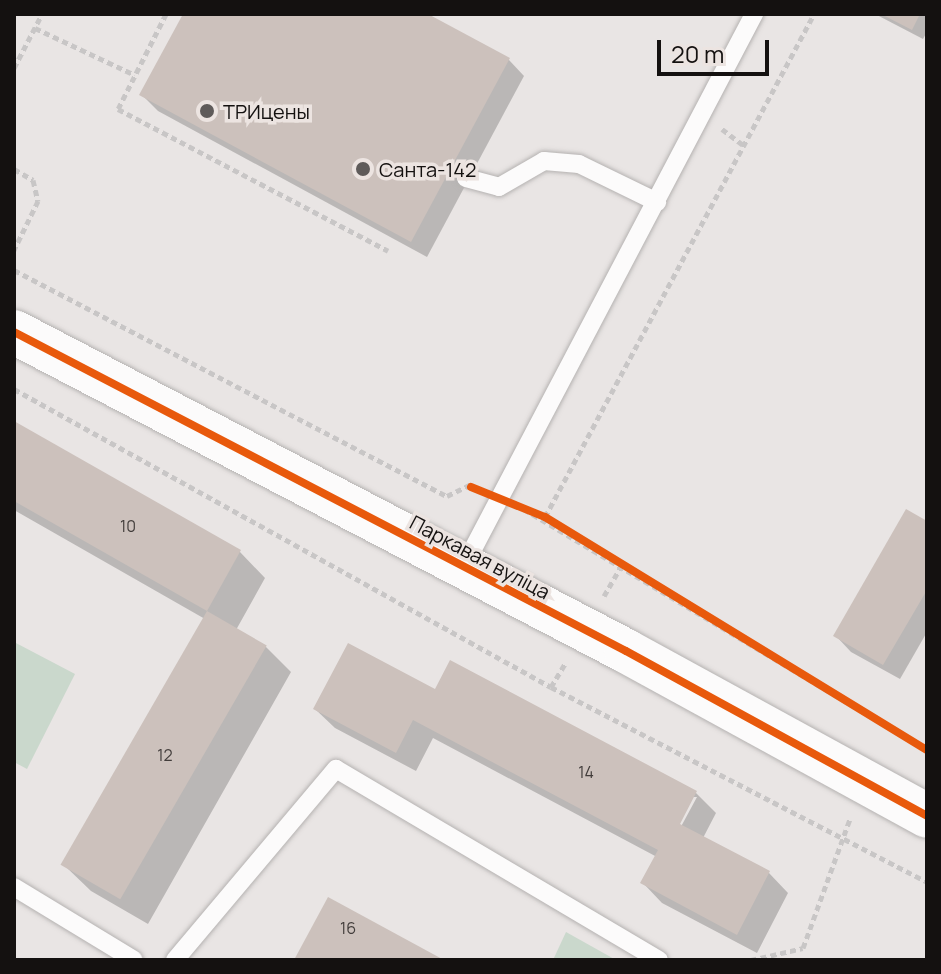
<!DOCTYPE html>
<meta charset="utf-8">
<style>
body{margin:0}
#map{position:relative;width:941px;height:974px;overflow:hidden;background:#e9e5e4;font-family:Manrope,sans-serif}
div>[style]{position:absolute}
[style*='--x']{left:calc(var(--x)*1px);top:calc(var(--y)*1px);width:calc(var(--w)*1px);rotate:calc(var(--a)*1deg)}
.green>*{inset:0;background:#cad8cc}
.shadow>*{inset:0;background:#0003}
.building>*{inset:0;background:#ccc1bc;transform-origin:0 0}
.path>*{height:5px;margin-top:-2.5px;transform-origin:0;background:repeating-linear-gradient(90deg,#c8c6c6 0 6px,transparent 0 10px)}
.roads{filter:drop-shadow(0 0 2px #b5b2b1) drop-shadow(0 0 2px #b5b2b1)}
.lane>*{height:18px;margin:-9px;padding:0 9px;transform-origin:9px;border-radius:9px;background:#fcfbfb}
.secondary>*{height:44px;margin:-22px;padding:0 22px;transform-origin:22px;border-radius:22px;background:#fcfbfb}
.cycleway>*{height:8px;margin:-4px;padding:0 4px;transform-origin:4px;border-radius:4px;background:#e8590c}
.dots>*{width:22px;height:22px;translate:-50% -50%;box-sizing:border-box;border:4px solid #ece4e1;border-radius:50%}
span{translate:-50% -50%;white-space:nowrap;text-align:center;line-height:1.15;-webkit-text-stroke:7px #ece4e1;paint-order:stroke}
.number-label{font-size:16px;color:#423d3b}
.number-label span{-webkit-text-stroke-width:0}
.poi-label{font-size:20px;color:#141110}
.left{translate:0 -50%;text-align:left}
.street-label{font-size:20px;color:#141110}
.frame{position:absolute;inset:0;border:16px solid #141110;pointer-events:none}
.scale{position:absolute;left:657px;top:40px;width:112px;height:36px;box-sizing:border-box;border:4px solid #141110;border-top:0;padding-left:10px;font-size:24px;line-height:28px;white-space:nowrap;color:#141110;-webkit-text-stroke:6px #ece4e1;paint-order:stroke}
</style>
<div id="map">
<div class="green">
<div style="clip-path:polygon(14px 642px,75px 674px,27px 769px,14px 762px)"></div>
<div style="clip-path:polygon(566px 932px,616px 960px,553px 960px)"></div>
</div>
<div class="shadow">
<div style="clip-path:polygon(186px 14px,423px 14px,509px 60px,524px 76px,427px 257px,158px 111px,142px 95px)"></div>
<div style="clip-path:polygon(875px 14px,927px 14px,927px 32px,923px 39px)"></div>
<div style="clip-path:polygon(14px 424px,240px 552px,265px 578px,236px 630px,265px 646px,291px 672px,148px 924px,91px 891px,65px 866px,205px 619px,14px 510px)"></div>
<div style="clip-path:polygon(927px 523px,927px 632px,900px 679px,851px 652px,836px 636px)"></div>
<div style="clip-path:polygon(evenodd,451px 663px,696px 793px,716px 813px,703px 838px,769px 873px,788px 893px,757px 953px,662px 903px,643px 883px,657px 857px,433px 738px,416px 771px,335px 728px,315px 709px,435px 692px,451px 663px,692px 797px,697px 797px,677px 834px,674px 832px,692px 797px)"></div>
</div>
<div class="building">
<div style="clip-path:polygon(183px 14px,428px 14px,510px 58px,411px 242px,139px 95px)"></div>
<div style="clip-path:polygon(881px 14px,920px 14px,912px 30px)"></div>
<div style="clip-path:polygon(14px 421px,241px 550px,207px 611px,14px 501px)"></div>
<div style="clip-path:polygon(906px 509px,927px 521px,927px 590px,883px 665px,833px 636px)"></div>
<div style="left:207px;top:611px;width:69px;height:293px;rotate:30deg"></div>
<div style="clip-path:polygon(348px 643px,435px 689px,450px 660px,697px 791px,680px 824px,770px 871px,737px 935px,640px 883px,658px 850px,413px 720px,396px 753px,313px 709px)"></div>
<div style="clip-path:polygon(328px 897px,444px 960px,294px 960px)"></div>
</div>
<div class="path">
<div style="--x:166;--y:14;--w:106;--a:116.8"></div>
<div style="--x:118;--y:109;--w:305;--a:27.7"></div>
<div style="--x:35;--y:28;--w:110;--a:25.2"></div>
<div style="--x:14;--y:68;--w:61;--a:-62.6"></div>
<div style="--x:722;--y:129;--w:26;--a:37"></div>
<div style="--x:14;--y:169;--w:22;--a:30"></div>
<div style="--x:33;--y:180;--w:22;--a:77"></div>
<div style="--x:38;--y:201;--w:55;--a:116.1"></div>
<div style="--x:14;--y:270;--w:488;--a:27.6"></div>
<div style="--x:447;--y:496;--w:30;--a:-26"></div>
<div style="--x:14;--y:389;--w:614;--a:29.03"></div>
<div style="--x:551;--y:687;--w:424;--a:27.4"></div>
<div style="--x:524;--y:509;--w:470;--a:30.9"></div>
<div style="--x:545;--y:517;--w:570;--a:-61.86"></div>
<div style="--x:604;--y:596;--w:36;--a:-60"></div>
<div style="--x:551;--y:687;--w:27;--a:-59"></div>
<div style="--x:751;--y:960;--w:53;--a:-13"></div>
<div style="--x:803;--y:948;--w:137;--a:-70"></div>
</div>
<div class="roads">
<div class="lane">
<div style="--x:466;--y:178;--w:34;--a:15"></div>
<div style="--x:499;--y:187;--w:52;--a:-30"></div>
<div style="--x:544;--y:161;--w:35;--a:5"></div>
<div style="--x:579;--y:164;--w:87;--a:26"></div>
<div style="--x:464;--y:566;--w:624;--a:-62.28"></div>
<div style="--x:14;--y:887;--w:140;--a:31.3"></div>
<div style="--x:175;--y:960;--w:250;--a:-49.9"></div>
<div style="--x:336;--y:769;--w:375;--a:30.6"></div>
</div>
<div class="secondary">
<div style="--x:14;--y:332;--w:690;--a:27.53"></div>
<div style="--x:626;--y:651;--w:343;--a:28.7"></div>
</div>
</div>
<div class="cycleway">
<div style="--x:14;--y:332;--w:690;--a:27.53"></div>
<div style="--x:626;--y:651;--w:343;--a:28.7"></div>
<div style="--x:471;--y:487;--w:80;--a:22.1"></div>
<div style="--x:545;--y:517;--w:447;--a:31.4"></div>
</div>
<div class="dots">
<div style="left:207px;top:111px;background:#5f5b5a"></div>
<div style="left:363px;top:169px;background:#5f5b5a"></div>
</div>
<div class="number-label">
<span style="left:128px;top:526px">10</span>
<span style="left:165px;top:755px">12</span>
<span style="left:586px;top:772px">14</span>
<span style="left:348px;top:928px">16</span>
</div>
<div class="poi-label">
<span class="left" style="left:223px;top:111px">ТРИцены</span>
<span class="left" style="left:379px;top:169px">Санта-142</span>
</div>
<div class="street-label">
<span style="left:480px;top:557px;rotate:28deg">Паркавая вуліца</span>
</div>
<div class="frame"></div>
<div class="scale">20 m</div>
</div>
